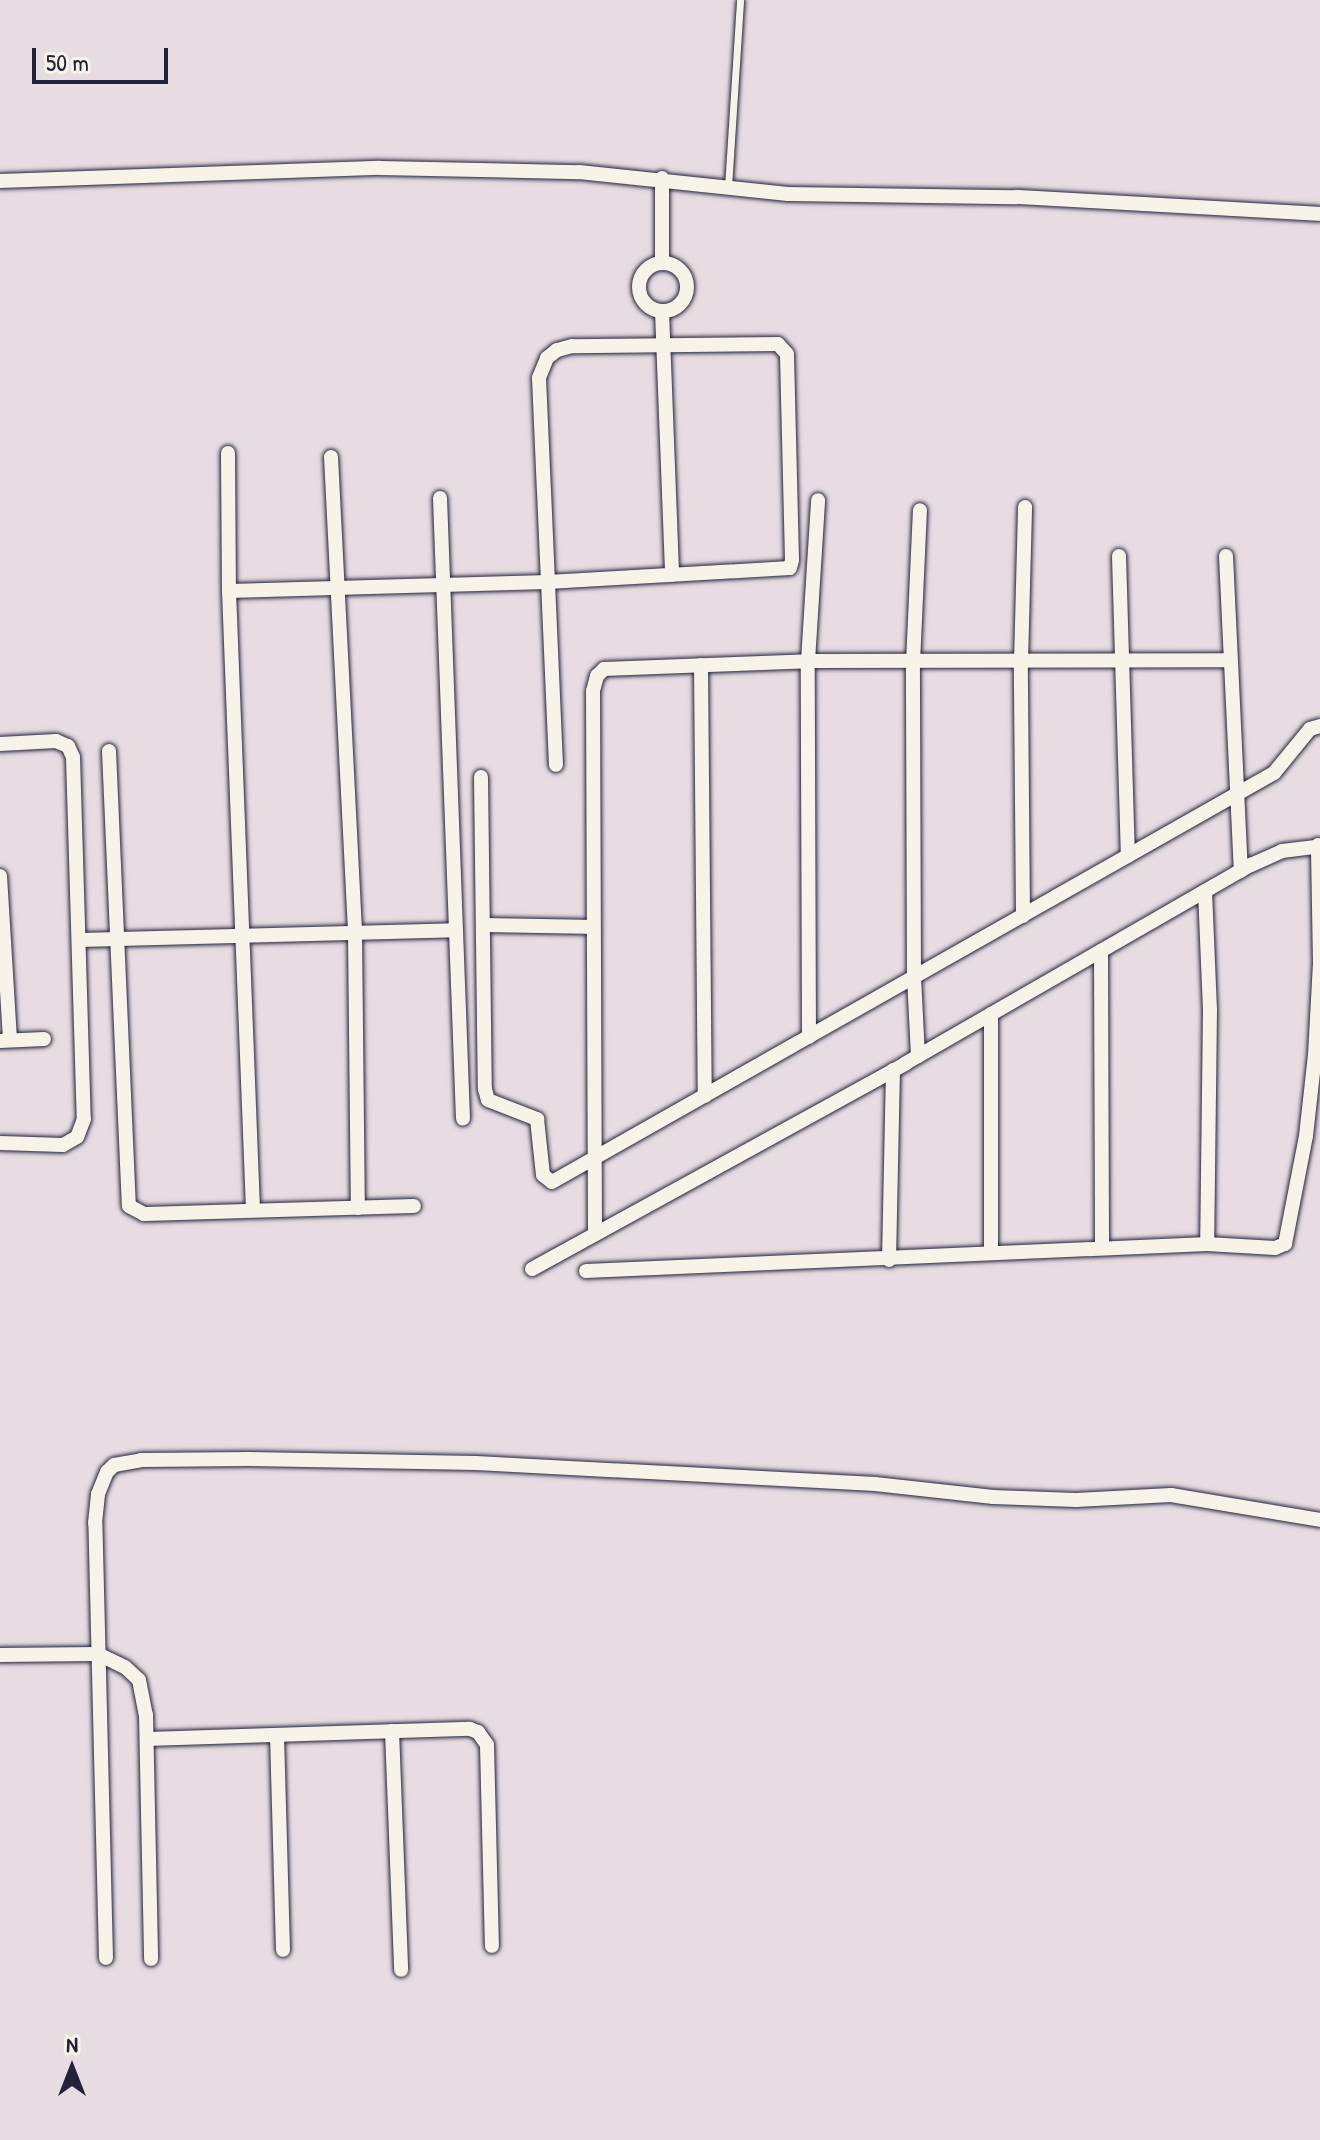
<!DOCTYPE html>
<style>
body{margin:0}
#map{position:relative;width:1320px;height:2140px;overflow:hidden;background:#e7dce2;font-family:"Patrick Hand",sans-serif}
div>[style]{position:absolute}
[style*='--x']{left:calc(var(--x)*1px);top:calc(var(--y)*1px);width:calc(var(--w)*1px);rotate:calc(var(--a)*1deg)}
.roads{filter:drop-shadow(0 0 2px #22223b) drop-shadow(0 0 2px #22223b)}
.lane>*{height:7px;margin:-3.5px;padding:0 3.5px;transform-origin:3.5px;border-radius:3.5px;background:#f7f3e8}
.street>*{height:14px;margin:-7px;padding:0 7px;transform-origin:7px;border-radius:7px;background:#f7f3e8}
.street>.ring{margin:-7px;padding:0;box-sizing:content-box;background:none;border:14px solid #f7f3e8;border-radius:50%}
span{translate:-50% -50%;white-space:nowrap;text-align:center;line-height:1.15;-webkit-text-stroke:6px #f7f3e8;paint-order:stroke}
.north{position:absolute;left:32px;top:2028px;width:80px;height:80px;-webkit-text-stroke:6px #f7f3e8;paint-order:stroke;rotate:0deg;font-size:22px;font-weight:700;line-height:32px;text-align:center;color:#22223b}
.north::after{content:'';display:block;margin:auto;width:28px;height:36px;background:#22223b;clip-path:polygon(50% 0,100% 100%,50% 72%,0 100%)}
.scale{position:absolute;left:32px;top:48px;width:136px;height:36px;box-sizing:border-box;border:4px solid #22223b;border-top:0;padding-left:10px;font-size:24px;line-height:28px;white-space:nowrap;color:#22223b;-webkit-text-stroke:6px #f7f3e8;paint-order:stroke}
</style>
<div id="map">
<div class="roads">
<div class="lane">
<div style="--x:728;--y:187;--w:187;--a:-86.3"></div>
</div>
<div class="street">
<div style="--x:662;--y:178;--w:85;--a:90"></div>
<div style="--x:0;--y:181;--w:380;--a:-2"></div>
<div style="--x:380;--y:168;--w:199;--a:1.2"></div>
<div style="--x:579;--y:172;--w:210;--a:6"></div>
<div style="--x:788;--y:194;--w:229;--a:0.8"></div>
<div style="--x:1017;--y:197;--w:303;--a:3.2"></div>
<div class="ring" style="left:639px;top:263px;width:34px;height:34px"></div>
<div style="--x:662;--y:311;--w:264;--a:87.8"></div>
<div style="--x:228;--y:453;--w:138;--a:89.6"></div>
<div style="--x:229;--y:591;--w:619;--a:87.78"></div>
<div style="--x:331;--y:457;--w:478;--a:87.1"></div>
<div style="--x:355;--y:934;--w:274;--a:89.4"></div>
<div style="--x:440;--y:498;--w:621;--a:87.88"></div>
<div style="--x:1119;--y:556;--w:300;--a:88.3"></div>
<div style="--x:1226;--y:556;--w:315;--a:87.3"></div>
<div style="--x:229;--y:591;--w:319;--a:-1.6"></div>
<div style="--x:548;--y:582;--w:242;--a:-3.3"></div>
<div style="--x:790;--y:568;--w:8;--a:-76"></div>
<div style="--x:792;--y:560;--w:206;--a:-91.4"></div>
<div style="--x:787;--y:354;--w:13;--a:-132"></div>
<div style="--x:778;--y:344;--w:206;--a:179.4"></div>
<div style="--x:572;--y:346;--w:16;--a:165"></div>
<div style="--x:557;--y:350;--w:13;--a:141"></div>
<div style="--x:547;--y:358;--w:22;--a:112"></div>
<div style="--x:539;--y:378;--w:113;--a:87.5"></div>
<div style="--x:544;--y:491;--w:91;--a:87.5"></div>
<div style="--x:548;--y:582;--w:183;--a:87.5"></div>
<div style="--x:701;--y:665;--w:431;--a:89.5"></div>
<div style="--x:0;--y:744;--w:56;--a:-3.1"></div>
<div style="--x:56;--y:741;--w:13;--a:23"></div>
<div style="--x:68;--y:746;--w:12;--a:66"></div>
<div style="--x:73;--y:757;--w:362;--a:88.3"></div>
<div style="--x:84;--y:1119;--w:19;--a:111"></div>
<div style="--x:77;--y:1137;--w:16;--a:150"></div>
<div style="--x:63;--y:1145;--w:63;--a:-178.2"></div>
<div style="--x:109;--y:751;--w:455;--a:87.5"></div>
<div style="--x:129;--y:1206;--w:17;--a:28"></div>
<div style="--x:144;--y:1214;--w:270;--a:-1.7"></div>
<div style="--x:481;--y:777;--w:312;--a:89.3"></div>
<div style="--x:485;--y:1089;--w:11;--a:75"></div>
<div style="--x:488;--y:1100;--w:53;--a:21.2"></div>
<div style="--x:537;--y:1119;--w:56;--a:83.9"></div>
<div style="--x:543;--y:1175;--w:11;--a:38"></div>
<div style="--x:552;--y:1182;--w:830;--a:-29.53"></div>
<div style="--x:1274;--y:773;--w:57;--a:-50.7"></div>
<div style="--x:1310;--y:729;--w:10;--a:-17"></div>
<div style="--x:0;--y:876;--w:164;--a:86.5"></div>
<div style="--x:1205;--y:891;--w:119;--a:87.6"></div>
<div style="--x:1210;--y:1010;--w:234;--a:90.7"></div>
<div style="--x:1023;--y:916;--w:254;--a:-90.5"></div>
<div style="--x:1021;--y:662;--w:155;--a:-88.5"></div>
<div style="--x:483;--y:925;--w:110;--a:1"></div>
<div style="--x:80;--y:940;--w:376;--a:-1.5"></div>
<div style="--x:1101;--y:951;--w:297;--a:89.8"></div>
<div style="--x:991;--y:1014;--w:239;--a:90"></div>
<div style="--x:809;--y:1037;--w:376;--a:-90.2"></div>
<div style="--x:808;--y:661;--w:161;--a:-86.4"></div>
<div style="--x:0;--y:1041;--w:44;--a:-2.6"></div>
<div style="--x:918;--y:1056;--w:78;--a:-92.9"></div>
<div style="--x:914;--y:978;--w:315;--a:-90.2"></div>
<div style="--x:913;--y:663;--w:153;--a:-87.4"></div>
<div style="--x:595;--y:1234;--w:543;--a:-90.21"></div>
<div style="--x:593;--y:691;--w:16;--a:-75"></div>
<div style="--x:597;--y:676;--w:10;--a:-45"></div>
<div style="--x:604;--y:669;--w:204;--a:-2.2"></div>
<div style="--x:808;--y:661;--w:420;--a:-0.1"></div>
<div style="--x:889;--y:1260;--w:190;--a:-88.8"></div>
<div style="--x:532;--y:1269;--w:427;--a:-28.8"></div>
<div style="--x:906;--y:1063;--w:398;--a:-29.9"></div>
<div style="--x:1251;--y:865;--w:34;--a:-24"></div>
<div style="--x:1282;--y:851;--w:38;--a:-7"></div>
<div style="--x:586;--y:1271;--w:622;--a:-2.49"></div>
<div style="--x:1207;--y:1244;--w:68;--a:3.4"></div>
<div style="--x:1275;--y:1248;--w:11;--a:-22"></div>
<div style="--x:1285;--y:1244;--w:110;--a:-79"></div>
<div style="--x:1306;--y:1136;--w:81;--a:-83.7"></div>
<div style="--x:1315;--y:1055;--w:91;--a:-86.9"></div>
<div style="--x:1320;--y:964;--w:119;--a:-91"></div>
<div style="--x:0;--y:1655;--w:98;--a:-0.6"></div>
<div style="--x:98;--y:1654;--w:30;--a:26"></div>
<div style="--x:125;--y:1667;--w:19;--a:43"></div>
<div style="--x:139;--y:1680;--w:36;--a:79"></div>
<div style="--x:146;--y:1715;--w:244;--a:88.8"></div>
<div style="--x:392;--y:1731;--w:239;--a:87.8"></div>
<div style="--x:277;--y:1735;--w:215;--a:88.4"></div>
<div style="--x:147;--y:1739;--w:323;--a:-1.8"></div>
<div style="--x:470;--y:1729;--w:9;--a:21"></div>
<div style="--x:478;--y:1732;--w:16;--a:55"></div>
<div style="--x:487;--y:1745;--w:201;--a:88.6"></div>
<div style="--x:106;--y:1958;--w:435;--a:-91.4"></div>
<div style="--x:95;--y:1523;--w:29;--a:-84"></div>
<div style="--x:98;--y:1494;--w:24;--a:-68"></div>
<div style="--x:107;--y:1472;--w:10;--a:-45"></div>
<div style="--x:114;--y:1465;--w:27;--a:-10"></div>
<div style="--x:141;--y:1460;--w:108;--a:-0.5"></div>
<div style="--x:249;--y:1459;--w:227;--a:1"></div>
<div style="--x:476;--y:1463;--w:400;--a:3"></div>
<div style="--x:875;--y:1484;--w:119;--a:6.3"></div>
<div style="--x:993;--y:1497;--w:83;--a:2.1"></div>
<div style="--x:1076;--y:1500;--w:95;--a:-3"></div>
<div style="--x:1171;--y:1495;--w:151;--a:9.5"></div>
</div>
</div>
<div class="north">N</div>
<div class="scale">50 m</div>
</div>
